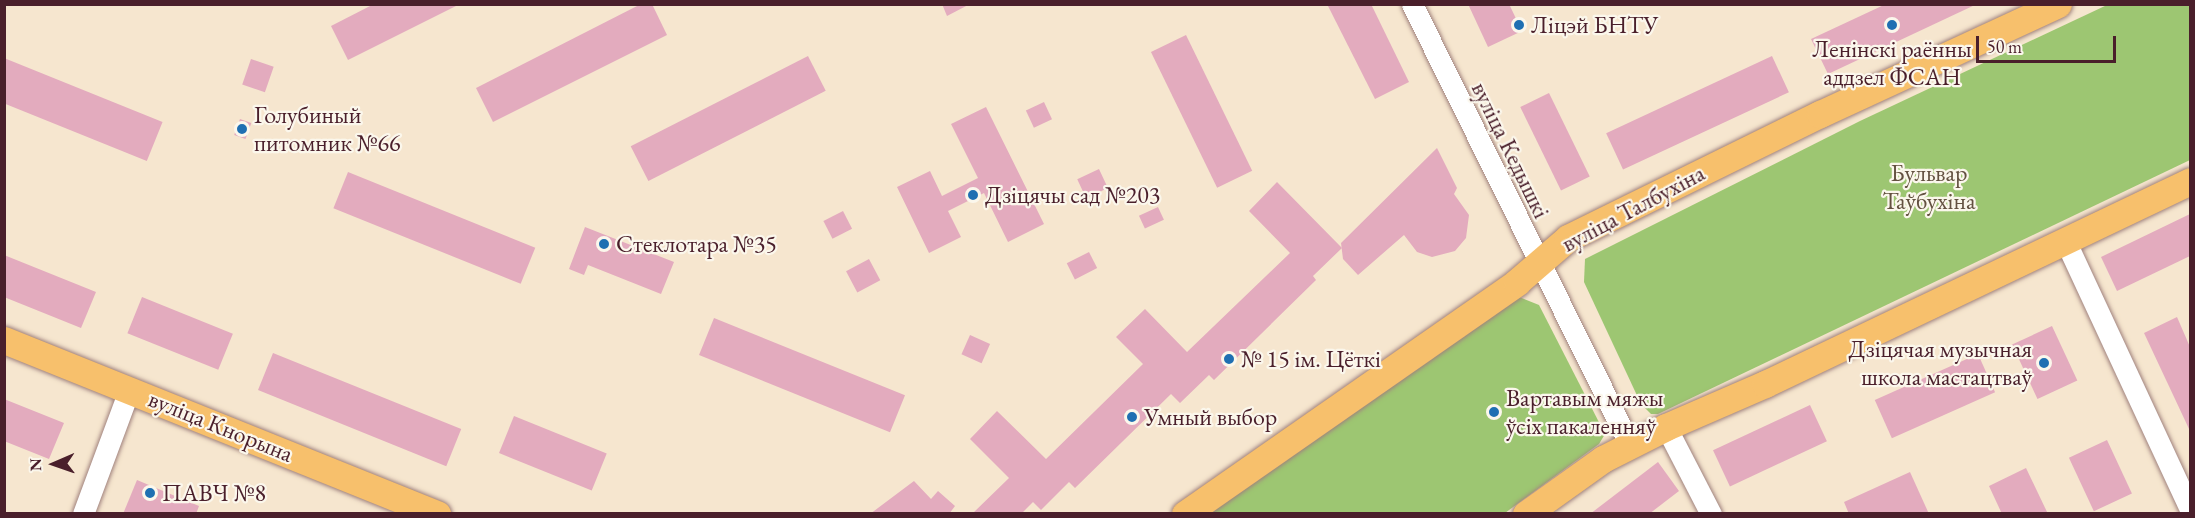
<!DOCTYPE html>
<meta charset="utf-8">
<style>
body{margin:0}
#map{position:relative;width:2195px;height:518px;overflow:hidden;background:#f6e6cf;font-family:"EB Garamond",serif}
div>[style]{position:absolute}
[style*='--x']{left:calc(var(--x)*1px);top:calc(var(--y)*1px);width:calc(var(--w)*1px);rotate:calc(var(--a)*1deg)}
.green>*{inset:0;background:#9dc672}
.building>*{inset:0;background:#e3abbe;transform-origin:0 0}
.roads{filter:drop-shadow(0 0 2px #a0827d) drop-shadow(0 0 2px #a0827d)}
.minor>*{height:21px;margin:-10.5px;padding:0 10.5px;transform-origin:10.5px;border-radius:10.5px;background:#fff}
.major>*{height:27px;margin:-13.5px;padding:0 13.5px;transform-origin:13.5px;border-radius:13.5px;background:#f7c06c}
.dots>*{width:16px;height:16px;translate:-50% -50%;box-sizing:border-box;border:3px solid #fbf7ec;border-radius:50%}
span{translate:-50% -50%;white-space:nowrap;text-align:center;line-height:1.15;-webkit-text-stroke:4.5px #fbf7ec;paint-order:stroke}
.poi-label{font-size:24px;color:#4a1f2b}
.left{translate:0 -50%;text-align:left}
.right{translate:-100% -50%;text-align:right}
.street-label{font-size:24px;color:#4a1f2b}
.park-label{font-size:24px;color:#635140}
.frame{position:absolute;inset:0;border:6px solid #4a1f2b;pointer-events:none}
.north{position:absolute;left:24px;top:434px;width:60px;height:60px;-webkit-text-stroke:4px #fbf7ec;paint-order:stroke;rotate:268deg;font-size:16px;font-weight:700;line-height:24px;text-align:center;color:#4a1f2b}
.north::after{content:'';display:block;margin:auto;width:21px;height:27px;background:#4a1f2b;clip-path:polygon(50% 0,100% 100%,50% 72%,0 100%)}
.scale{position:absolute;left:1976px;top:36px;width:140px;height:27px;box-sizing:border-box;border:3px solid #4a1f2b;border-top:0;padding-left:8px;font-size:18px;line-height:21px;white-space:nowrap;color:#4a1f2b;-webkit-text-stroke:4px #fbf7ec;paint-order:stroke}
</style>
<div id="map">
<div class="green">
<div style="clip-path:polygon(2107px 5px,2190px 5px,2190px 160px,1658px 414px,1651px 414px,1641px 404px,1584px 282px,1585px 259px,1860px 121px)"></div>
<div style="clip-path:polygon(1519px 297px,1539px 305px,1605px 434px,1599px 444px,1505px 513px,1196px 514px)"></div>
</div>
<div class="building">
<div style="clip-path:polygon(374px 4px,460px 4px,348px 60px,331px 26px)"></div>
<div style="clip-path:polygon(641px 4px,652px 4px,667px 35px,493px 122px,476px 88px)"></div>
<div style="clip-path:polygon(942px 4px,970px 4px,947px 16px)"></div>
<div style="clip-path:polygon(1327px 4px,1371px 4px,1409px 82px,1375px 99px)"></div>
<div style="clip-path:polygon(1468px 4px,1509px 4px,1522px 31px,1488px 47px)"></div>
<div style="clip-path:polygon(1886px 4px,1977px 4px,1828px 74px,1811px 39px)"></div>
<div style="left:1186px;top:35px;width:151px;height:39px;rotate:64deg"></div>
<div style="left:808px;top:56px;width:39px;height:199px;rotate:63deg"></div>
<div style="left:1772px;top:56px;width:40px;height:183px;rotate:65deg"></div>
<div style="left:4px;top:58px;width:171px;height:42px;rotate:22deg"></div>
<div style="left:251px;top:59px;width:24px;height:27px;rotate:19deg"></div>
<div style="left:1549px;top:93px;width:93px;height:32px;rotate:64deg"></div>
<div style="left:1044px;top:102px;width:19px;height:20px;rotate:65deg"></div>
<div style="clip-path:polygon(986px 107px,1044px 224px,1008px 242px,984px 193px,948px 211px,961px 237px,929px 253px,897px 187px,930px 171px,942px 196px,978px 178px,951px 124px)"></div>
<div style="left:240px;top:119px;width:12px;height:17px;rotate:20deg"></div>
<div style="clip-path:polygon(1437px 148px,1457px 188px,1454px 194px,1469px 215px,1466px 238px,1455px 251px,1432px 257px,1417px 252px,1404px 235px,1358px 275px,1343px 259px,1341px 243px)"></div>
<div style="left:1099px;top:169px;width:21px;height:24px;rotate:65deg"></div>
<div style="left:348px;top:172px;width:202px;height:39px;rotate:22deg"></div>
<div style="clip-path:polygon(1277px 182px,1342px 248px,1313px 276px,1316px 280px,1214px 380px,1209px 375px,1180px 403px,1171px 394px,1075px 488px,1069px 482px,1041px 510px,1033px 502px,1021px 514px,972px 514px,1009px 478px,970px 439px,997px 411px,1046px 459px,1143px 364px,1116px 337px,1145px 309px,1187px 352px,1290px 253px,1249px 211px)"></div>
<div style="left:1158px;top:207px;width:14px;height:21px;rotate:65deg"></div>
<div style="left:843px;top:211px;width:20px;height:22px;rotate:63deg"></div>
<div style="clip-path:polygon(2190px 214px,2190px 256px,2117px 291px,2101px 257px)"></div>
<div style="clip-path:polygon(585px 227px,674px 262px,661px 294px,588px 265px,584px 275px,569px 269px)"></div>
<div style="left:1089px;top:252px;width:18px;height:25px;rotate:63deg"></div>
<div style="clip-path:polygon(4px 255px,96px 292px,81px 328px,4px 297px)"></div>
<div style="left:869px;top:259px;width:24px;height:26px;rotate:62deg"></div>
<div style="left:142px;top:297px;width:98px;height:39px;rotate:22deg"></div>
<div style="clip-path:polygon(2177px 317px,2190px 347px,2190px 431px,2144px 333px)"></div>
<div style="left:714px;top:318px;width:206px;height:40px;rotate:22deg"></div>
<div style="left:2052px;top:326px;width:60px;height:44px;rotate:65deg"></div>
<div style="left:970px;top:335px;width:22px;height:21px;rotate:24deg"></div>
<div style="left:273px;top:353px;width:203px;height:40px;rotate:22deg"></div>
<div style="left:1978px;top:354px;width:42px;height:113px;rotate:66deg"></div>
<div style="clip-path:polygon(4px 399px,64px 423px,49px 459px,4px 441px)"></div>
<div style="left:1810px;top:405px;width:40px;height:107px;rotate:65deg"></div>
<div style="left:514px;top:416px;width:100px;height:40px;rotate:22deg"></div>
<div style="left:2107px;top:440px;width:59px;height:42px;rotate:65deg"></div>
<div style="clip-path:polygon(1658px 462px,1679px 491px,1649px 514px,1590px 514px)"></div>
<div style="clip-path:polygon(2026px 468px,2048px 514px,2002px 514px,1989px 486px)"></div>
<div style="clip-path:polygon(1910px 472px,1929px 514px,1849px 514px,1844px 502px)"></div>
<div style="clip-path:polygon(137px 480px,199px 506px,196px 514px,123px 514px)"></div>
<div style="clip-path:polygon(914px 481px,931px 499px,938px 491px,955px 506px,949px 514px,870px 514px)"></div>
</div>
<div class="roads">
<div class="minor">
<div style="--x:1412;--y:4;--w:492;--a:63.7"></div>
<div style="--x:2065;--y:240;--w:297;--a:65.1"></div>
<div style="--x:1666;--y:427;--w:98;--a:62.7"></div>
<div style="--x:83;--y:514;--w:132;--a:-69.6"></div>
</div>
<div class="major">
<div style="--x:4;--y:340;--w:467;--a:21.9"></div>
<div style="--x:1185;--y:514;--w:405;--a:-34.9"></div>
<div style="--x:1517;--y:282;--w:67;--a:-40.8"></div>
<div style="--x:1568;--y:238;--w:281;--a:-26.2"></div>
<div style="--x:1820;--y:114;--w:262;--a:-24.8"></div>
<div style="--x:1526;--y:514;--w:95;--a:-35.5"></div>
<div style="--x:1603;--y:459;--w:71;--a:-26.9"></div>
<div style="--x:1666;--y:427;--w:108;--a:-23.5"></div>
<div style="--x:1765;--y:384;--w:471;--a:-25.5"></div>
</div>
</div>
<div class="dots">
<div style="left:1519px;top:25px;background:#1f6fb2"></div>
<div style="left:1892px;top:25px;background:#1f6fb2"></div>
<div style="left:242px;top:129px;background:#1f6fb2"></div>
<div style="left:973px;top:195px;background:#1f6fb2"></div>
<div style="left:604px;top:244px;background:#1f6fb2"></div>
<div style="left:1229px;top:359px;background:#1f6fb2"></div>
<div style="left:2044px;top:363px;background:#1f6fb2"></div>
<div style="left:1494px;top:412px;background:#1f6fb2"></div>
<div style="left:1132px;top:417px;background:#1f6fb2"></div>
<div style="left:150px;top:493px;background:#1f6fb2"></div>
</div>
<div class="poi-label">
<span class="left" style="left:1531px;top:25px">Ліцэй БНТУ</span>
<span style="left:1892px;top:63px">Ленінскі раённы<br>аддзел ФСАН</span>
<span class="left" style="left:254px;top:129px">Голубиный<br>питомник №66</span>
<span class="left" style="left:985px;top:195px">Дзіцячы сад №203</span>
<span class="left" style="left:616px;top:244px">Стеклотара №35</span>
<span class="right" style="left:2032px;top:363px">Дзіцячая музычная<br>школа мастацтваў</span>
<span class="left" style="left:1241px;top:359px">№ 15 ім. Цёткі</span>
<span class="left" style="left:1506px;top:412px">Вартавым мяжы<br>ўсіх пакаленняў</span>
<span class="left" style="left:1144px;top:417px">Умный выбор</span>
<span class="left" style="left:162px;top:493px">ПАВЧ №8</span>
</div>
<div class="street-label">
<span style="left:1511px;top:150px;rotate:64deg">вуліца Кедышкі</span>
<span style="left:1633px;top:208px;rotate:-28deg">вуліца Талбухіна</span>
<span style="left:221px;top:426px;rotate:22deg">вуліца Кнорына</span>
</div>
<div class="park-label">
<span style="left:1929px;top:187px">Бульвар<br>Таўбухіна</span>
</div>
<div class="frame"></div>
<div class="north">N</div>
<div class="scale">50 m</div>
</div>
